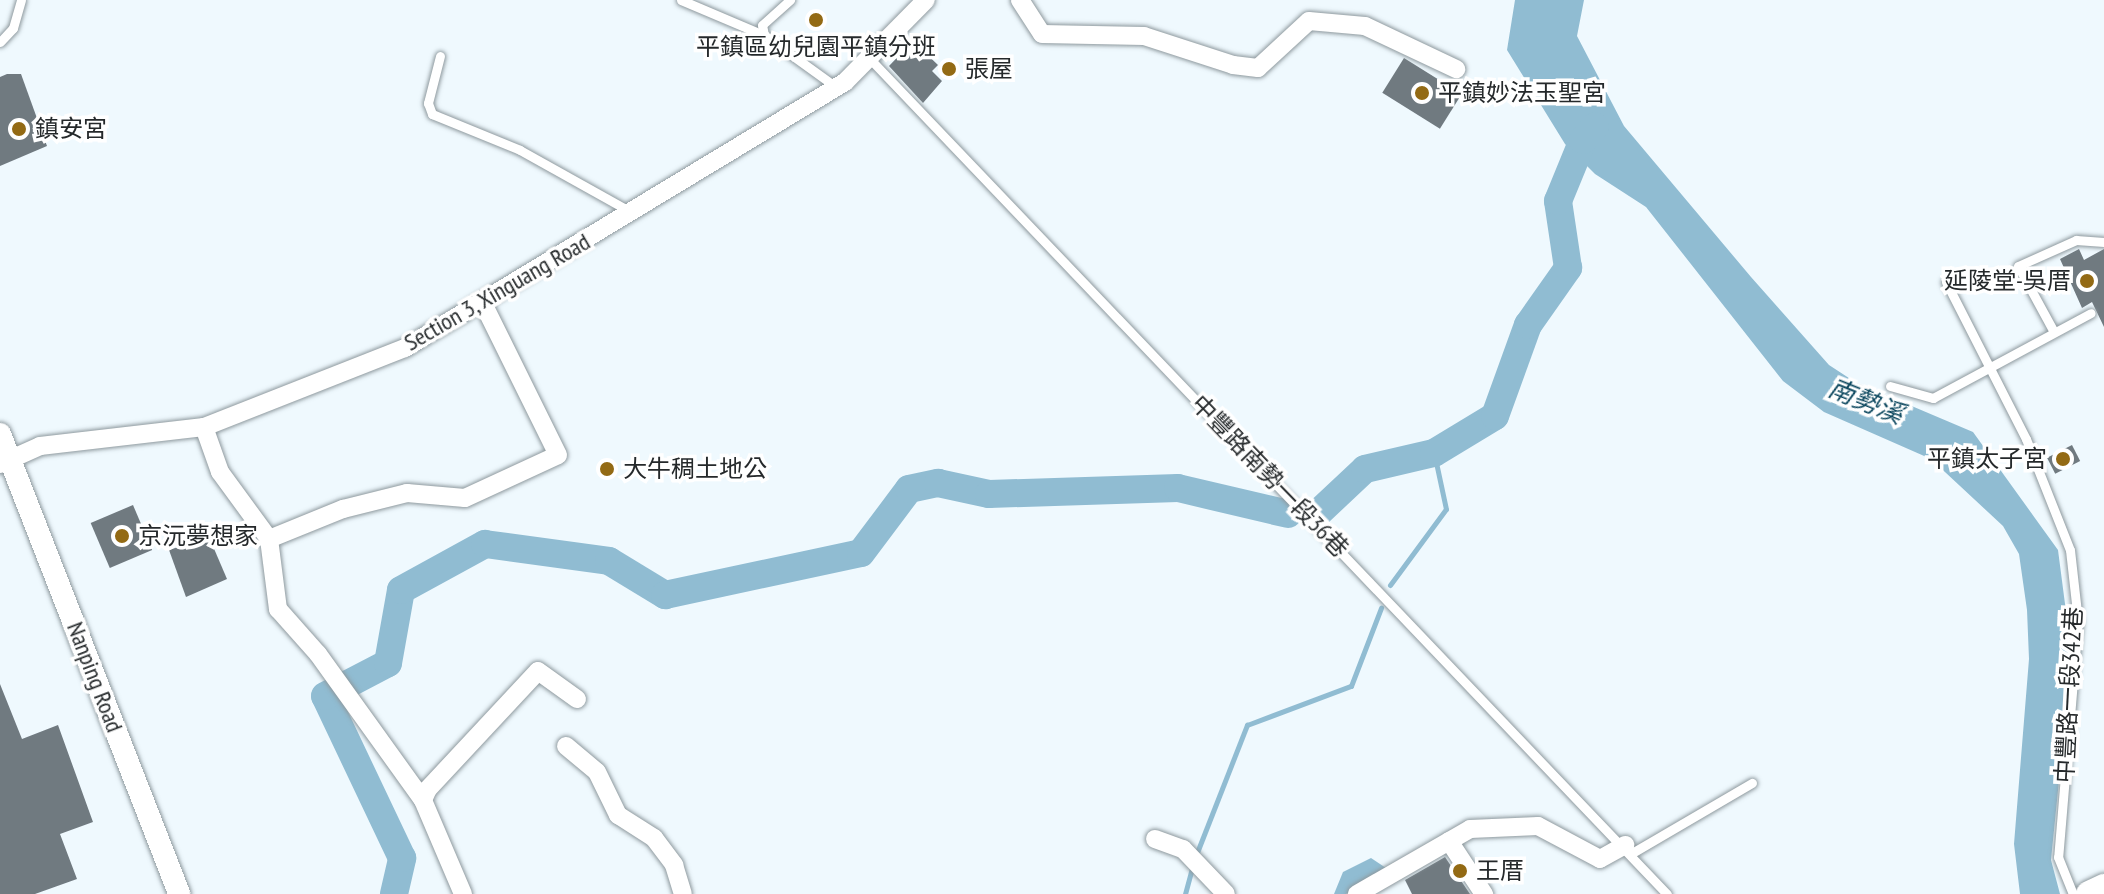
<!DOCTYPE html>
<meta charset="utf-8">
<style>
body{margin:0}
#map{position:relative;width:2104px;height:894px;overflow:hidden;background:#eff9fe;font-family:"PT Sans Narrow","Noto Sans TC",sans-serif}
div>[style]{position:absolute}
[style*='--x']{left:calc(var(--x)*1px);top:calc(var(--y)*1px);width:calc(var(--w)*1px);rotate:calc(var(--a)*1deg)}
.water>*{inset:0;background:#90bcd2}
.stream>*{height:5px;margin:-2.5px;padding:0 2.5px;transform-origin:2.5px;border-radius:2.5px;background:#90bcd2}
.river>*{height:28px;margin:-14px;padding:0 14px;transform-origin:14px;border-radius:14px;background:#90bcd2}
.building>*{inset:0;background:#707a80;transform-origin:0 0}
.roads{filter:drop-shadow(0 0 2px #8e999e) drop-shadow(0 0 2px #8e999e)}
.service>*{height:9px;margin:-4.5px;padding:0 4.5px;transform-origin:4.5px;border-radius:4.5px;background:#fff}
.minor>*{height:18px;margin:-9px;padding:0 9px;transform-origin:9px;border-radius:9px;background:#fff}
.tertiary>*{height:22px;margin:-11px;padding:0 11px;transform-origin:11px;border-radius:11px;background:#fff}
.secondary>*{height:26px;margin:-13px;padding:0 13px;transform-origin:13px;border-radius:13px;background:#fff}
.dots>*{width:22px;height:22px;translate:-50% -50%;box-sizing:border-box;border:4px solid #fff;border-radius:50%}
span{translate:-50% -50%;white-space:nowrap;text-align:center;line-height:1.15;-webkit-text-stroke:7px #fff;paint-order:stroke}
.poi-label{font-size:24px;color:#25292b}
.left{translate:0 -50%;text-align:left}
.right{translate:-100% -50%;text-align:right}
.street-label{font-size:24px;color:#25292b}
.water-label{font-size:26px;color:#0d485f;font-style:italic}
</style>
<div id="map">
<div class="water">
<div style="clip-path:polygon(1515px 0,1584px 0,1577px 36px,1624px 126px,1751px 277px,1829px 365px,1855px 382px,1973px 432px,2058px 550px,2068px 627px,2066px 711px,2051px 860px,2060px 894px,2020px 894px,2014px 844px,2029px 659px,2027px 610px,2019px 554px,2003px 526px,1931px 459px,1824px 412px,1783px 381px,1646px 207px,1595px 174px,1565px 144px,1507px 50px)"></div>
<div style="clip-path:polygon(1371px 858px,1389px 870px,1346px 894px,1334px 894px,1343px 872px)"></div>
</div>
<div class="stream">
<div style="--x:1390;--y:585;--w:94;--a:-53.6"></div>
<div style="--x:1446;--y:509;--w:57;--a:-102.1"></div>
<div style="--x:1196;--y:855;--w:140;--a:-68.6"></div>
<div style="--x:1247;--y:725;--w:111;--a:-20.6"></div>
<div style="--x:1351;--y:686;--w:84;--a:-69"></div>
<div style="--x:1185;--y:894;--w:31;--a:-75"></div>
</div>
<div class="river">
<div style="--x:1316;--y:515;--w:67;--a:-43.2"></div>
<div style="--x:1365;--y:469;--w:71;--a:-13.1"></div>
<div style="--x:1434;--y:453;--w:71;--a:-31.2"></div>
<div style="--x:1495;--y:416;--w:97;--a:-70.1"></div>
<div style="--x:1528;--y:325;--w:70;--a:-54.9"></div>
<div style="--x:1568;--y:268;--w:68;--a:-98.5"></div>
<div style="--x:1558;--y:201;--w:66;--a:-67.7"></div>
<div style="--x:1583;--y:140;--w:18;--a:-49"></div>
<div style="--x:394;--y:894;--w:37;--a:-77"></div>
<div style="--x:402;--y:858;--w:179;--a:-115.4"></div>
<div style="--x:325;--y:696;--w:71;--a:-27.6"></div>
<div style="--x:388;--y:663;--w:74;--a:-79.9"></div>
<div style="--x:401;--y:590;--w:96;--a:-28.7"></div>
<div style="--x:485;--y:544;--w:125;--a:7.8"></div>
<div style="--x:609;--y:561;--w:66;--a:31.3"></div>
<div style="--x:665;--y:595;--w:200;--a:-12.1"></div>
<div style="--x:861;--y:553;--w:80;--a:-53.1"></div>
<div style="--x:909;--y:489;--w:30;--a:-12"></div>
<div style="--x:938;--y:483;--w:52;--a:12.2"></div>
<div style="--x:989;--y:494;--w:189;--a:-1.8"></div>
<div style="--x:1178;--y:488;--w:113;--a:13.3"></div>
</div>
<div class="building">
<div style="clip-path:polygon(913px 41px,938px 65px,932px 71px,942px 81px,923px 103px,889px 66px)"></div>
<div style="left:1404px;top:58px;width:68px;height:41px;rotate:32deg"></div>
<div style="clip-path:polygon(7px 74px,21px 74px,47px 146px,0 166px,0 77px)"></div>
<div style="clip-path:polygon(2079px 249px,2084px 260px,2104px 249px,2104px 327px,2092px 302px,2082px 308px,2060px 259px)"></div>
<div style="left:2072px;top:445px;width:18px;height:28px;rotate:63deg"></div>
<div style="left:133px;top:505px;width:49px;height:46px;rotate:67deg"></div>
<div style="clip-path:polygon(209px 537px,227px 579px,186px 597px,169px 550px)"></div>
<div style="clip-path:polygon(0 684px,22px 739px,58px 725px,93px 822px,60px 834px,77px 879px,35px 894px,0 894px)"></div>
<div style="clip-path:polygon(1445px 857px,1470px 894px,1412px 894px,1405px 880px)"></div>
</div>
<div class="roads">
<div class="service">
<div style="--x:681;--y:0;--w:90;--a:22.9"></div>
<div style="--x:764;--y:35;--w:89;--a:35.8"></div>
<div style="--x:764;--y:35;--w:10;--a:-101"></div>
<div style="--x:762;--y:25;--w:38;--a:-42"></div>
<div style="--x:0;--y:42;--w:19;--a:-47"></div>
<div style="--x:13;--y:28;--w:29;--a:-74"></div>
<div style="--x:440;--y:56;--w:49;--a:104.3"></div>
<div style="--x:428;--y:103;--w:12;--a:70"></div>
<div style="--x:432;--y:114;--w:95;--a:22.2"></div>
<div style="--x:520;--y:150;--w:125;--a:29.2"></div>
<div style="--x:871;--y:60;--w:1153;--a:46.34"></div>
<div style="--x:1946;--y:282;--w:176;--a:63"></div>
<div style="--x:2026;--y:439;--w:119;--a:68.4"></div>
<div style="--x:2070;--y:550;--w:71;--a:83.6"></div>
<div style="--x:2078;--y:621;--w:237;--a:94.8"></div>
<div style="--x:2058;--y:857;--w:40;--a:68"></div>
<div style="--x:2054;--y:332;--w:75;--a:-118.6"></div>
<div style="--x:2018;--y:266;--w:64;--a:-24.1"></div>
<div style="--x:2076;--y:240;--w:28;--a:4"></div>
<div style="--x:1890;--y:386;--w:45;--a:15.6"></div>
<div style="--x:1933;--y:398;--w:179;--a:-28.3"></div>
<div style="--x:1632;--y:853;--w:139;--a:-30.3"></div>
</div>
<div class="minor">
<div style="--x:1020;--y:0;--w:40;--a:57.1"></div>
<div style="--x:1042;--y:34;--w:102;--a:1.1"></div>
<div style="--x:1144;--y:36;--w:94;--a:18"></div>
<div style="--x:1233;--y:65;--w:25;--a:7"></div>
<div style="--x:1258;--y:68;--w:69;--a:-42.7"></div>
<div style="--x:1309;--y:21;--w:56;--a:5.1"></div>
<div style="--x:1365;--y:26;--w:101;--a:25.3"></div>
<div style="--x:204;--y:427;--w:48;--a:70.4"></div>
<div style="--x:220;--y:472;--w:83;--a:53.8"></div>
<div style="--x:269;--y:539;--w:71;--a:82.7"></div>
<div style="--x:278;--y:609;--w:60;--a:48.4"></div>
<div style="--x:318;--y:654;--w:180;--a:54.3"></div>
<div style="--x:0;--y:464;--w:44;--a:-24.2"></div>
<div style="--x:40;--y:446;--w:165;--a:-6.6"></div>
<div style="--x:204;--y:427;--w:216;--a:-21.5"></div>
<div style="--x:405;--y:348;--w:514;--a:-31.15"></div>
<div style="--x:845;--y:82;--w:115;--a:-45.4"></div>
<div style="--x:269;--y:539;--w:80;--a:-22.1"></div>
<div style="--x:343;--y:509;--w:66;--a:-14"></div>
<div style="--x:407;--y:493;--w:58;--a:4.9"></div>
<div style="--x:465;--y:498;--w:102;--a:-24.8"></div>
<div style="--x:558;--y:455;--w:169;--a:-116.3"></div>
<div style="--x:566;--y:746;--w:40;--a:40"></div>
<div style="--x:597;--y:772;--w:48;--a:64"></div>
<div style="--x:618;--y:815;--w:43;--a:32.6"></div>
<div style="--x:654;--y:838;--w:34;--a:53"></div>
<div style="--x:674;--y:865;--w:30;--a:73"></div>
<div style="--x:1155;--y:839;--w:30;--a:20"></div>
<div style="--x:1183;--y:849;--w:62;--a:46.3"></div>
<div style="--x:1449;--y:841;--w:64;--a:56.6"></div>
<div style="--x:463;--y:894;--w:102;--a:-113.1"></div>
<div style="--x:423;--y:800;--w:12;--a:-66"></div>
<div style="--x:428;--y:789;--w:161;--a:-47"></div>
<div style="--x:538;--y:671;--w:48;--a:35.7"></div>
<div style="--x:1357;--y:894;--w:130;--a:-29.9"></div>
<div style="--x:1470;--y:829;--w:68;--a:-2.5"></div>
<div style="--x:1538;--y:826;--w:70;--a:28"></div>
<div style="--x:1600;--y:859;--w:29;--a:-29"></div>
</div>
<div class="tertiary">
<div style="--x:0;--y:434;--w:494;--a:68.7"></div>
</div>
<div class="secondary">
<div style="--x:2089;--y:894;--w:17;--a:-25"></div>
</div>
</div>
<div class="dots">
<div style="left:816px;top:20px;background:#936a14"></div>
<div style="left:949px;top:69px;background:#936a14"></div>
<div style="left:1422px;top:93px;background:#936a14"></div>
<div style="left:19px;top:129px;background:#936a14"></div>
<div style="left:2087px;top:281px;background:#936a14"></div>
<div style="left:2063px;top:459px;background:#936a14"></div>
<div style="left:607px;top:469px;background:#936a14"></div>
<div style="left:122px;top:536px;background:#936a14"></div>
<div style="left:1460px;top:871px;background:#936a14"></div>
</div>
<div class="poi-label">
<span style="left:816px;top:47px">平鎮區幼兒園平鎮分班</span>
<span class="left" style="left:965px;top:69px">張屋</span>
<span class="left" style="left:1438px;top:93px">平鎮妙法玉聖宮</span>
<span class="left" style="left:35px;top:129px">鎮安宮</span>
<span class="right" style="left:2071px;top:281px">延陵堂-吳厝</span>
<span class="right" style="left:2047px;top:459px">平鎮太子宮</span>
<span class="left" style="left:623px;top:469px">大牛稠土地公</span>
<span class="left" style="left:138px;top:536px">京沅夢想家</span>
<span class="left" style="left:1476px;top:871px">王厝</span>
</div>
<div class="street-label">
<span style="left:497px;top:292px;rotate:-30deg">Section 3, Xinguang Road</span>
<span style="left:1270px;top:476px;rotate:46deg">中豐路南勢一段36巷</span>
<span style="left:95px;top:677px;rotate:69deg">Nanping Road</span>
<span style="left:2069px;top:695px;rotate:-87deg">中豐路一段342巷</span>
</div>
<div class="water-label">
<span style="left:1866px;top:401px;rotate:22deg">南勢溪</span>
</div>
</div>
